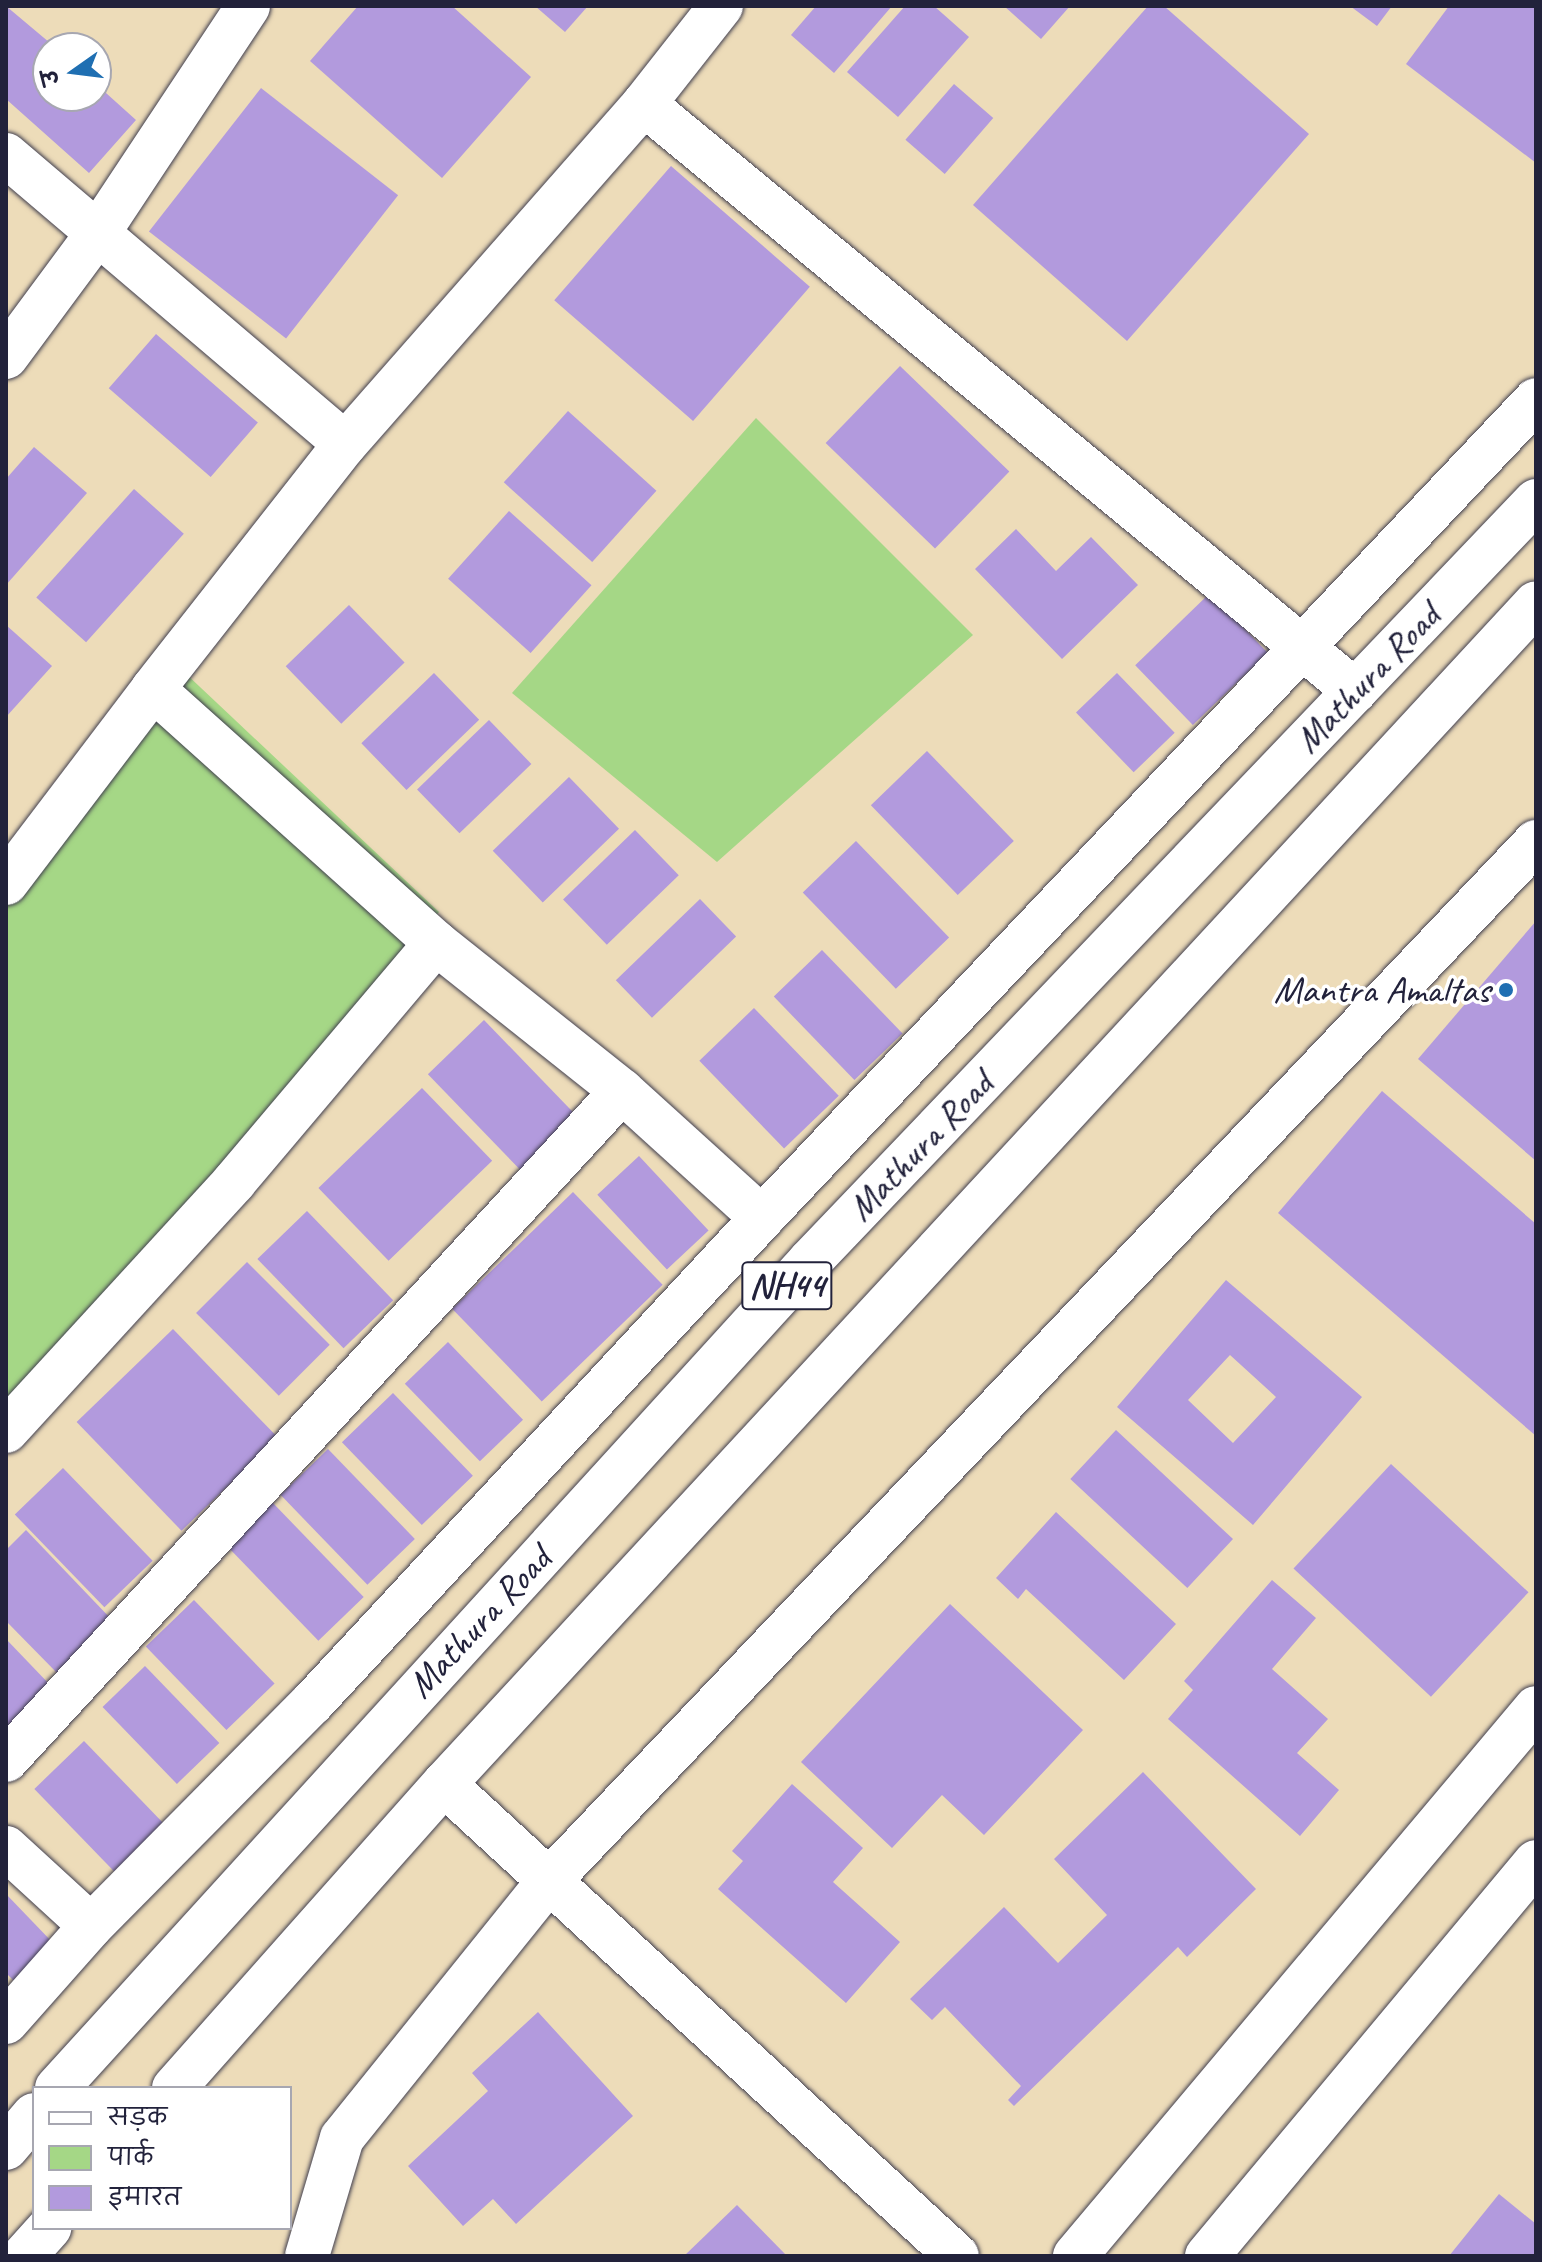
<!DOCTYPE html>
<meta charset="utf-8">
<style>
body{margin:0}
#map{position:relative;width:1542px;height:2262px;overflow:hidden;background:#eddcb9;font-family:Caveat,"Playpen Sans Deva",sans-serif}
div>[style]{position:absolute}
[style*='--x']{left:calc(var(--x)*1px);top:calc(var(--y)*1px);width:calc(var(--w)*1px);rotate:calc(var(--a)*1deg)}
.green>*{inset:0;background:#a5d786}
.building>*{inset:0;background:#b29add;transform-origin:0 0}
.roads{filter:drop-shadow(0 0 2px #403e4e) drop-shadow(0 0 2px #403e4e)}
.street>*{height:44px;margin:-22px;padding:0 22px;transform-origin:22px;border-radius:22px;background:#fff}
.highway>*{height:44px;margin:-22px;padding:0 22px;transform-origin:22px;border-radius:22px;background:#fff}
.dots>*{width:22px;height:22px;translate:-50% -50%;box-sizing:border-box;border:4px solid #fff;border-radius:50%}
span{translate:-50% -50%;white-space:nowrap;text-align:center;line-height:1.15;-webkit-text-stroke:7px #fff;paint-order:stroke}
.shield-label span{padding:2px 6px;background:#fff;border:2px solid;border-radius:6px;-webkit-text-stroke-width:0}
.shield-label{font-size:36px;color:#22223b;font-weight:700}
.street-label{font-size:38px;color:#22223b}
.poi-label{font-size:38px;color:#22223b}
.right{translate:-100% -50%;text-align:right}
.frame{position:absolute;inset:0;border:8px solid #22223b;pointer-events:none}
.legend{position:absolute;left:32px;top:2086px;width:260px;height:144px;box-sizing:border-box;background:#fff;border:2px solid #a7a7b1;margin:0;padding:10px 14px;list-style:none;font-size:24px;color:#22223b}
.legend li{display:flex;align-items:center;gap:16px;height:40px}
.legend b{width:40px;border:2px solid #a7a7b1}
.north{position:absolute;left:32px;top:32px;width:80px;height:80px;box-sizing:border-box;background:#fff;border:2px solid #a7a7b1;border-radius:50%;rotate:256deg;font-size:22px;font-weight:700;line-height:32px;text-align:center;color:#22223b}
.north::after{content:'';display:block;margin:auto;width:28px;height:36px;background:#1f6fb2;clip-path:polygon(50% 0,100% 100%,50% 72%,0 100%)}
</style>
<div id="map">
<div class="green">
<div style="clip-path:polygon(756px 418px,973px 635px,717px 862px,512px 693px)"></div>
<div style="clip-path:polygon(165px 654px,439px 912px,6px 1412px,6px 854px)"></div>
</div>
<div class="building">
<div style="clip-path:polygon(6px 6px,56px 48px,48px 48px,48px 96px,96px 96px,96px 84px,136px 120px,89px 173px,6px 99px)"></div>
<div style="clip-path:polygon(358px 6px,452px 6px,531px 77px,442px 178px,310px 61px)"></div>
<div style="clip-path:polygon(535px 6px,588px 6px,565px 32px)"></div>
<div style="clip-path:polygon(816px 6px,892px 6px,834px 73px,791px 35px)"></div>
<div style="clip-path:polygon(905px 6px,934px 6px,969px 37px,898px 117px,847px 72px)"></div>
<div style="clip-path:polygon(1004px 6px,1070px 6px,1041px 39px)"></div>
<div style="clip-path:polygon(1148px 6px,1164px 6px,1309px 134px,1127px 341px,973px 205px)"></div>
<div style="clip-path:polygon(1350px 6px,1392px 6px,1377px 26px)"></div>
<div style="clip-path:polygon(1449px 6px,1536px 6px,1536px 163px,1406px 64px)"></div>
<div style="left:954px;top:84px;width:52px;height:74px;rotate:41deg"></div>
<div style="left:261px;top:88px;width:174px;height:182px;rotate:38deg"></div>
<div style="left:671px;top:166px;width:184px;height:178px;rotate:41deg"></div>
<div style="left:156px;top:334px;width:135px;height:72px;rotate:41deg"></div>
<div style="left:900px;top:366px;width:152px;height:107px;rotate:44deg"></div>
<div style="left:568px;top:411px;width:119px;height:96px;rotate:42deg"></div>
<div style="clip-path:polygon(34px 447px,87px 493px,6px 585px,6px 479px)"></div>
<div style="left:134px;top:489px;width:67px;height:146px;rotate:42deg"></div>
<div style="left:509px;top:511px;width:111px;height:91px;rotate:42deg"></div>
<div style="clip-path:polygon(1016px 529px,1056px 571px,1091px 537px,1138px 585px,1062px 659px,975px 569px)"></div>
<div style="left:1210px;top:593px;width:83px;height:104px;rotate:46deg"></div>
<div style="left:349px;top:605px;width:80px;height:88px;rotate:46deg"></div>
<div style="clip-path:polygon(6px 625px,52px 666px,6px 717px)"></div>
<div style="left:434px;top:673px;width:65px;height:101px;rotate:46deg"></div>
<div style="left:1117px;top:673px;width:83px;height:57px;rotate:46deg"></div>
<div style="left:489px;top:720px;width:61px;height:100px;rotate:46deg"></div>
<div style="left:927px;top:751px;width:125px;height:78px;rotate:46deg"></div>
<div style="left:569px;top:777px;width:72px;height:106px;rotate:46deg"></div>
<div style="left:635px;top:830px;width:63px;height:100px;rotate:46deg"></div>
<div style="left:856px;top:841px;width:134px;height:74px;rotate:46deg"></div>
<div style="left:700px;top:899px;width:52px;height:117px;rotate:46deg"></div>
<div style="clip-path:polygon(1536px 921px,1536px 1161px,1418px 1059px)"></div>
<div style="left:822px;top:950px;width:116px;height:67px;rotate:46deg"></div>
<div style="left:754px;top:1008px;width:122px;height:76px;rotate:46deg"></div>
<div style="left:484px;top:1020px;width:137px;height:78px;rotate:46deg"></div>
<div style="left:422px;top:1088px;width:101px;height:144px;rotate:46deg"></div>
<div style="clip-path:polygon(1382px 1091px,1536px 1224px,1536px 1436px,1278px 1213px)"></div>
<div style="left:639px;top:1156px;width:102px;height:57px;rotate:47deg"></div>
<div style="left:573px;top:1192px;width:129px;height:168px;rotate:46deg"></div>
<div style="left:307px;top:1211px;width:124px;height:69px;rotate:46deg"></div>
<div style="left:247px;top:1262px;width:117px;height:72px;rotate:45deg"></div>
<div style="clip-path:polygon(evenodd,1226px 1280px,1362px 1397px,1253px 1525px,1117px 1407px,1226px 1280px,1230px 1355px,1276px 1397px,1233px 1443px,1188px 1400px,1230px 1355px)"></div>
<div style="left:173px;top:1329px;width:151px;height:134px;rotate:46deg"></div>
<div style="left:448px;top:1342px;width:108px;height:60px;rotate:46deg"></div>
<div style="left:393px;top:1393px;width:115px;height:71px;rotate:46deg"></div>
<div style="left:1116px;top:1430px;width:160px;height:67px;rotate:43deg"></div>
<div style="left:328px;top:1449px;width:125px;height:66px;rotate:46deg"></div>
<div style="left:1391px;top:1464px;width:188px;height:143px;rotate:43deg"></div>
<div style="left:63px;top:1468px;width:129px;height:67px;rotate:46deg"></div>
<div style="left:272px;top:1502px;width:132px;height:63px;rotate:46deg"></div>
<div style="clip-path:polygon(1056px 1512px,1176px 1624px,1124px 1680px,1026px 1589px,1018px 1599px,996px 1578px)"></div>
<div style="clip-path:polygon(26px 1530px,113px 1621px,59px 1675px,6px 1621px,6px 1550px)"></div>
<div style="clip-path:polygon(1272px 1580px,1316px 1618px,1272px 1669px,1328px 1719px,1297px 1753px,1339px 1790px,1300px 1836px,1168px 1719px,1193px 1690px,1184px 1681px)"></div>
<div style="left:194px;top:1600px;width:116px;height:67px;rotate:46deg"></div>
<div style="clip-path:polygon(950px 1604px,1083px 1730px,984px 1835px,942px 1795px,892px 1848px,801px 1762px)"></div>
<div style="clip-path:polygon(6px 1639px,52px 1687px,6px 1732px)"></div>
<div style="left:145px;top:1666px;width:107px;height:59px;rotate:46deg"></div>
<div style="left:84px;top:1741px;width:116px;height:69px;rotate:46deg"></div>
<div style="clip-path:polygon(1143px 1772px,1256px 1889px,1187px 1957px,1178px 1947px,1014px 2106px,1008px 2100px,1021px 2086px,945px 2007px,932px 2020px,910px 1999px,1004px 1907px,1058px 1963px,1107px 1915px,1054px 1859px)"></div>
<div style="clip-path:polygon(792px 1784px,863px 1848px,833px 1882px,900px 1942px,846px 2003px,718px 1889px,743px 1861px,732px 1851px)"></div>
<div style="clip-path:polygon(6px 1894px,55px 1945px,16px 1983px,6px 1973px)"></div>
<div style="clip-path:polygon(538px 2012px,633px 2116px,516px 2224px,493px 2199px,463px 2226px,408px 2166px,488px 2091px,472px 2073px)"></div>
<div style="clip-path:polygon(1499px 2194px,1536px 2224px,1536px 2256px,1449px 2256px)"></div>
<div style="clip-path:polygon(737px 2205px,787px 2256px,684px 2256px)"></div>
</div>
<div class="roads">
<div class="street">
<div style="--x:721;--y:6;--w:125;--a:128.2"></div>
<div style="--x:644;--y:104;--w:453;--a:131.3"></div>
<div style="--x:345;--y:444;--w:311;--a:128.1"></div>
<div style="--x:153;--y:689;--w:380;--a:41.9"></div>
<div style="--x:436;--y:943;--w:238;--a:38.5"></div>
<div style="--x:622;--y:1091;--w:189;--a:42.2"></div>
<div style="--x:644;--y:104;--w:922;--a:39.54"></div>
<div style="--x:6;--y:155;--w:445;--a:40.4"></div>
<div style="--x:6;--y:357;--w:158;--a:-53.5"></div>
<div style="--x:100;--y:230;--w:268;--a:-56.5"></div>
<div style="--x:6;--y:883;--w:243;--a:-52.8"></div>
<div style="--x:6;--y:1431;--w:338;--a:-47.5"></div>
<div style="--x:234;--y:1182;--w:313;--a:-49.8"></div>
<div style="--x:6;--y:1760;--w:909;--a:-47.36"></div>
<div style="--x:444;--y:1784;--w:697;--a:42.62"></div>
<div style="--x:6;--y:1848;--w:115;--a:42.5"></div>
<div style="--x:6;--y:2022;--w:128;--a:-48.5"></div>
<div style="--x:91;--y:1926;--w:314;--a:-45.3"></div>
<div style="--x:312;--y:1703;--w:662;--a:-47.14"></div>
<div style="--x:762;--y:1218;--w:1126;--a:-46.58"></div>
<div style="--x:307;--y:2256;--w:123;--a:-73.5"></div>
<div style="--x:342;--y:2138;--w:327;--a:-51.2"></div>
<div style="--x:547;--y:1883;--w:1436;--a:-46.47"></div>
<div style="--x:1075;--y:2256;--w:716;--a:-49.93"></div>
<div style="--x:1207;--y:2256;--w:513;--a:-50.14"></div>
</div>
<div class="highway">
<div style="--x:57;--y:2088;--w:1118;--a:-47.68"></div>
<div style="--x:810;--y:1261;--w:1051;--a:-46.31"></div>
<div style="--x:174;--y:2088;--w:407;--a:-48.4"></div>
<div style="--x:444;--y:1784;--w:1608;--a:-47.24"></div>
<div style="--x:6;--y:2148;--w:43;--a:-49.7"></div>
<div style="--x:24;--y:2256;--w:38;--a:-48"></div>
</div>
</div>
<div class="dots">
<div style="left:1506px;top:990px;background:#1f6fb2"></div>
</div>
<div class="shield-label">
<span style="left:787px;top:1286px">NH44</span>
</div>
<div class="street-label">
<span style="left:1367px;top:678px;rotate:-46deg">Mathura Road</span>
<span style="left:920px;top:1146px;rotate:-46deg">Mathura Road</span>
<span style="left:479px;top:1622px;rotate:-47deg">Mathura Road</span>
</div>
<div class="poi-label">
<span class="right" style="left:1490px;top:990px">Mantra Amaltas</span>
</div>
<div class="frame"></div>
<ul class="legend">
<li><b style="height:10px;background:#fff"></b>सड़क</li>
<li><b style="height:22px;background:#a5d786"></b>पार्क</li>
<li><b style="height:22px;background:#b29add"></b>इमारत</li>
</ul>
<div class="north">उ</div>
</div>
